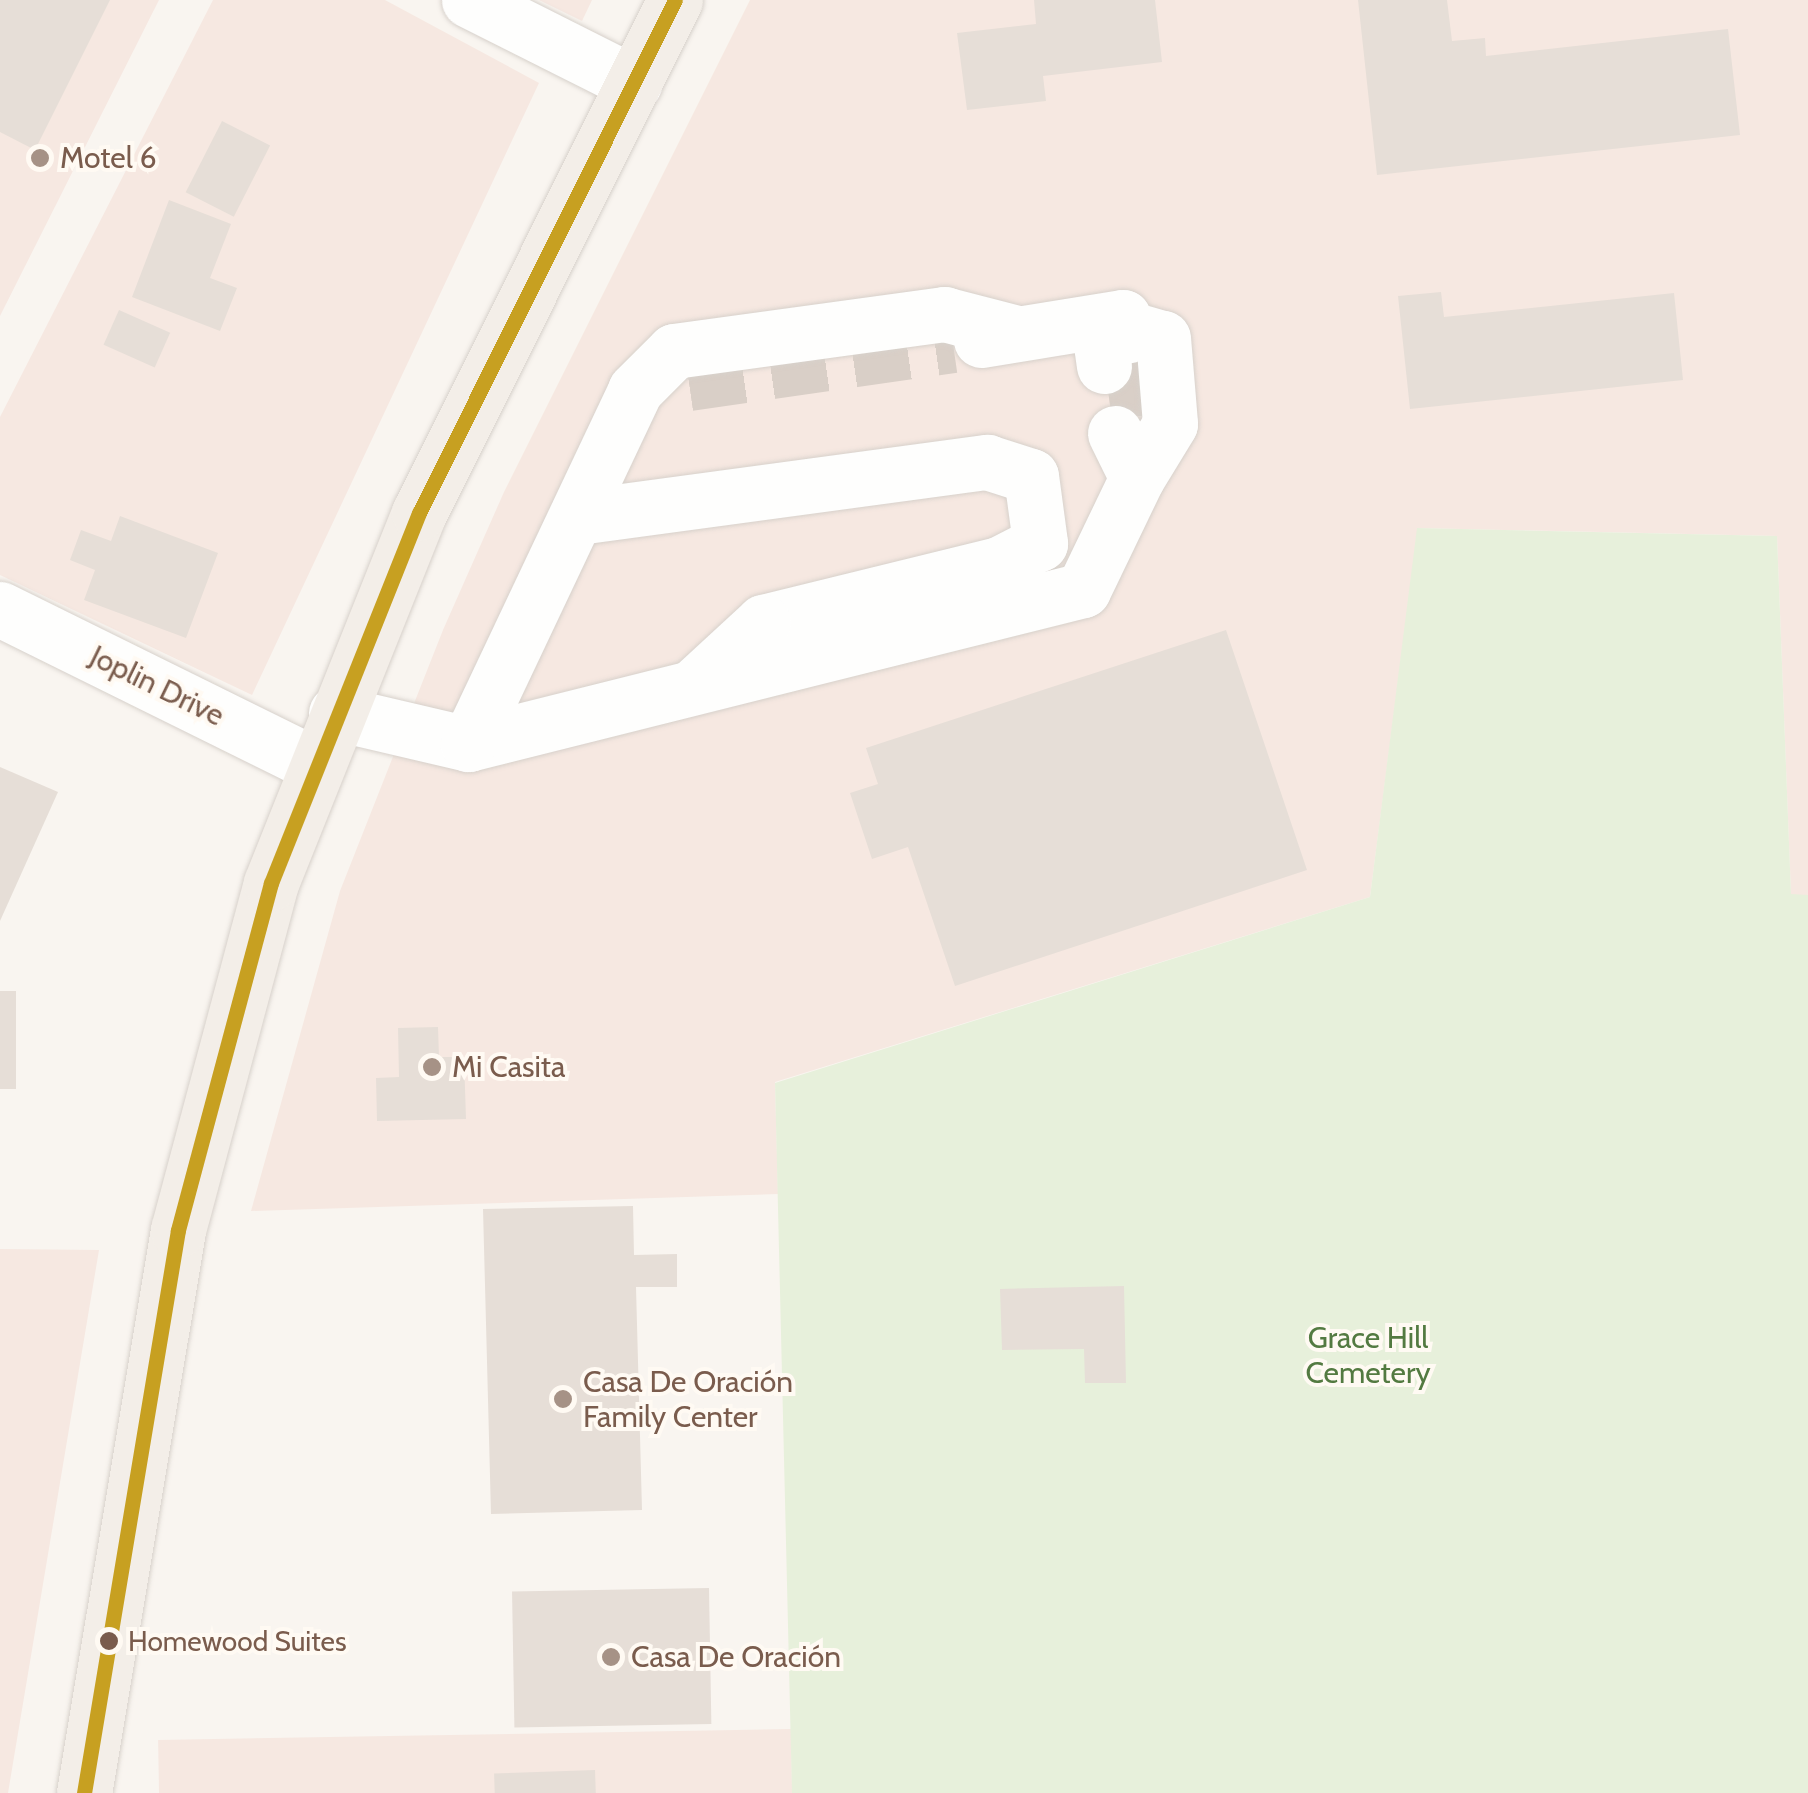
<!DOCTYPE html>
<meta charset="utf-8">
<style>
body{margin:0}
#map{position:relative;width:1808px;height:1793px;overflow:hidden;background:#f9f5f0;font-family:Cabin,sans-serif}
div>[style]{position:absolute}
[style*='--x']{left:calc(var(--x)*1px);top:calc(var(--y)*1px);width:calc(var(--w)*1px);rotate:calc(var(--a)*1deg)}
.commercial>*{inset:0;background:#f6e8e1;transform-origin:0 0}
.green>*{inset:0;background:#e7f0db}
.building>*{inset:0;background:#e6ded7;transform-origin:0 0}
.minor-tunnel>*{height:55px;margin-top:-27.5px;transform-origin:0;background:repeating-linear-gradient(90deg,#d9cfc7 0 55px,transparent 0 83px)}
.roads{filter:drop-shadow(0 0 2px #d7d1cb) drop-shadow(0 0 2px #d7d1cb)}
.minor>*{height:55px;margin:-27.5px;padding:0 27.5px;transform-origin:27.5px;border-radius:27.5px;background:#fefefd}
.major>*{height:55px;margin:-27.5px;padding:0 27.5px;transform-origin:27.5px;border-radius:27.5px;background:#f3eee8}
.bus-1>*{height:15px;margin:-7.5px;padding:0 7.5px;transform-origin:7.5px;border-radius:7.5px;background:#c7a021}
.dots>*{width:28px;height:28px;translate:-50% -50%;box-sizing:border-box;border:5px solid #fffaf3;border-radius:50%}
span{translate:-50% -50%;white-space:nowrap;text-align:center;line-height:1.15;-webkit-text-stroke:8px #fffaf3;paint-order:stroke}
.bus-label{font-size:28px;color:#7a5c4d}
.left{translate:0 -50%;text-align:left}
.poi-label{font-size:30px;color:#7a5c4d}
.street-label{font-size:30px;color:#7a5c4d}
.park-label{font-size:30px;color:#537a41}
</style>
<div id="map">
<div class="commercial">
<div style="clip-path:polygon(0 0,159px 0,0 316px)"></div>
<div style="clip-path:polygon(213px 0,385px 0,539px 83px,252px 695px,0 575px,0 417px)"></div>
<div style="clip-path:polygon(539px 0,592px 0,582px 21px)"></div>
<div style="clip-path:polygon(750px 0,1808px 0,1808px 895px,1791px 895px,1777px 536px,1418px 528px,1370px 897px,775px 1082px,778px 1194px,251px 1211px,340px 891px,443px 630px,504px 492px)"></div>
<div style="clip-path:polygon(0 1249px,99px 1250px,8px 1793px,0 1793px)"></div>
<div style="left:791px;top:1729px;width:64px;height:633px;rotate:89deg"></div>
</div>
<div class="green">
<div style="clip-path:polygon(1417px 528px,1777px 536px,1791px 894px,1808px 895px,1808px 1793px,792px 1793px,775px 1083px,1370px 897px)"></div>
</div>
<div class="building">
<div style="clip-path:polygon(0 0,110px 0,35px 150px,0 132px)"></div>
<div style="clip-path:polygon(1034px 0,1155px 0,1162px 62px,1043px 76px,1046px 101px,967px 110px,957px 33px,1036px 24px)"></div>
<div style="clip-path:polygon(1358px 0,1447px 0,1452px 41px,1485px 38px,1486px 56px,1728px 29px,1740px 135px,1377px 175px)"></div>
<div style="left:222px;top:121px;width:54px;height:80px;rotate:27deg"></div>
<div style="clip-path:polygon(169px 200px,231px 224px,210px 278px,237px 288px,220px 331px,132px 297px)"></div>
<div style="clip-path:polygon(1441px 292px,1444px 317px,1674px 293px,1683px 380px,1410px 409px,1398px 296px)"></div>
<div style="left:119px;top:310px;width:56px;height:38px;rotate:24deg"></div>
<div style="clip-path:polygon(120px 516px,218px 553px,186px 638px,84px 600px,95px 570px,70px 560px,81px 530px,111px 541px)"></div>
<div style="clip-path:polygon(1226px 630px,1307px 870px,955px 986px,908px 847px,872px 859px,850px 793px,878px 784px,866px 748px)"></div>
<div style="clip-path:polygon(0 767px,58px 792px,0 921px)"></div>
<div style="left:0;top:991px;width:16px;height:98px"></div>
<div style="clip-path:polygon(438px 1027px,439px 1057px,464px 1057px,466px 1119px,377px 1121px,376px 1078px,399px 1077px,398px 1028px)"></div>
<div style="clip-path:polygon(633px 1206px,634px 1255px,677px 1254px,677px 1287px,636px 1287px,642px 1510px,491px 1514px,483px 1209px)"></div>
<div style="clip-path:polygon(1124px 1286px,1126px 1383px,1085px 1383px,1084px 1349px,1002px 1350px,1000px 1289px)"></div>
<div style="left:709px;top:1588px;width:136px;height:197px;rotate:89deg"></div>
<div style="left:595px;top:1770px;width:23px;height:101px;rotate:88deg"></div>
</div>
<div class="minor-tunnel">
<div style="--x:1132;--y:361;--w:70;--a:82.6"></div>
<div style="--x:689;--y:383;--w:267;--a:-8.2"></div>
</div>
<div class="roads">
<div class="minor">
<div style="--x:469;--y:0;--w:185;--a:26.7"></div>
<div style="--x:981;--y:340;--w:144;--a:-9.2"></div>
<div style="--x:1123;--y:317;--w:19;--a:74"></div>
<div style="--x:1104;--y:366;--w:21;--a:-98"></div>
<div style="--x:1101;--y:345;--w:31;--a:-33"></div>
<div style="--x:1127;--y:328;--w:37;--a:16"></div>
<div style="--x:1163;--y:338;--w:86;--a:85.3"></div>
<div style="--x:1170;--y:424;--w:63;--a:121.4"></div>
<div style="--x:578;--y:517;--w:413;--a:-7.7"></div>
<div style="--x:987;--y:462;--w:46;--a:17.7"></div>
<div style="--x:1031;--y:476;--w:68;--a:82.3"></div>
<div style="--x:1040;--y:543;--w:46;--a:152.9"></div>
<div style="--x:999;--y:564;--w:243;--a:166.2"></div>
<div style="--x:763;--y:622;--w:90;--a:137.3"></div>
<div style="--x:0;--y:609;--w:350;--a:26.3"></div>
<div style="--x:336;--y:713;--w:136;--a:13.2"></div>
<div style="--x:468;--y:744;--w:634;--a:-14.06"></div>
<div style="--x:1083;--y:590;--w:124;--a:-64.3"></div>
<div style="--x:1137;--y:478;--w:50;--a:-116.1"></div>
<div style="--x:468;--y:744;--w:391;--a:-64.7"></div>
<div style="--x:635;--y:390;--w:55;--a:-45"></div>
<div style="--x:674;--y:351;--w:273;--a:-7.8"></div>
<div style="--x:944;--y:314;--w:75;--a:14.6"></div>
</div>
<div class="major">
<div style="--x:84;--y:1793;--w:571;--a:-80.52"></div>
<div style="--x:178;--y:1230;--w:359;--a:-75"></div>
<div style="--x:271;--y:883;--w:399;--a:-68.2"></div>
<div style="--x:419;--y:513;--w:573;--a:-63.48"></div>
</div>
</div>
<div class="bus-1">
<div style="--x:84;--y:1793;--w:571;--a:-80.52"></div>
<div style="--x:178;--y:1230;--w:359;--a:-75"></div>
<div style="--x:271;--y:883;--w:399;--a:-68.2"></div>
<div style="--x:419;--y:513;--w:573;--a:-63.48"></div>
</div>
<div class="dots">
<div style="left:40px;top:158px;background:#a69286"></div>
<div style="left:432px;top:1067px;background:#a69286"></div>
<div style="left:563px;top:1399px;background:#a69286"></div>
<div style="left:109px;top:1641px;background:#7a5c4d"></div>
<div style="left:611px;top:1657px;background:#a69286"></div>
</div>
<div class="bus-label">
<span class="left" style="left:128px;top:1641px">Homewood Suites</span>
</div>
<div class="poi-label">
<span class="left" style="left:60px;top:158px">Motel 6</span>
<span class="left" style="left:452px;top:1067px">Mi Casita</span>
<span class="left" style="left:583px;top:1399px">Casa De Oración<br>Family Center</span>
<span class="left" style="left:631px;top:1657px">Casa De Oración</span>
</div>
<div class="street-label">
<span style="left:157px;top:686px;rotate:26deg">Joplin Drive</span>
</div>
<div class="park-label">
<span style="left:1368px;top:1355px">Grace Hill<br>Cemetery</span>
</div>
</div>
